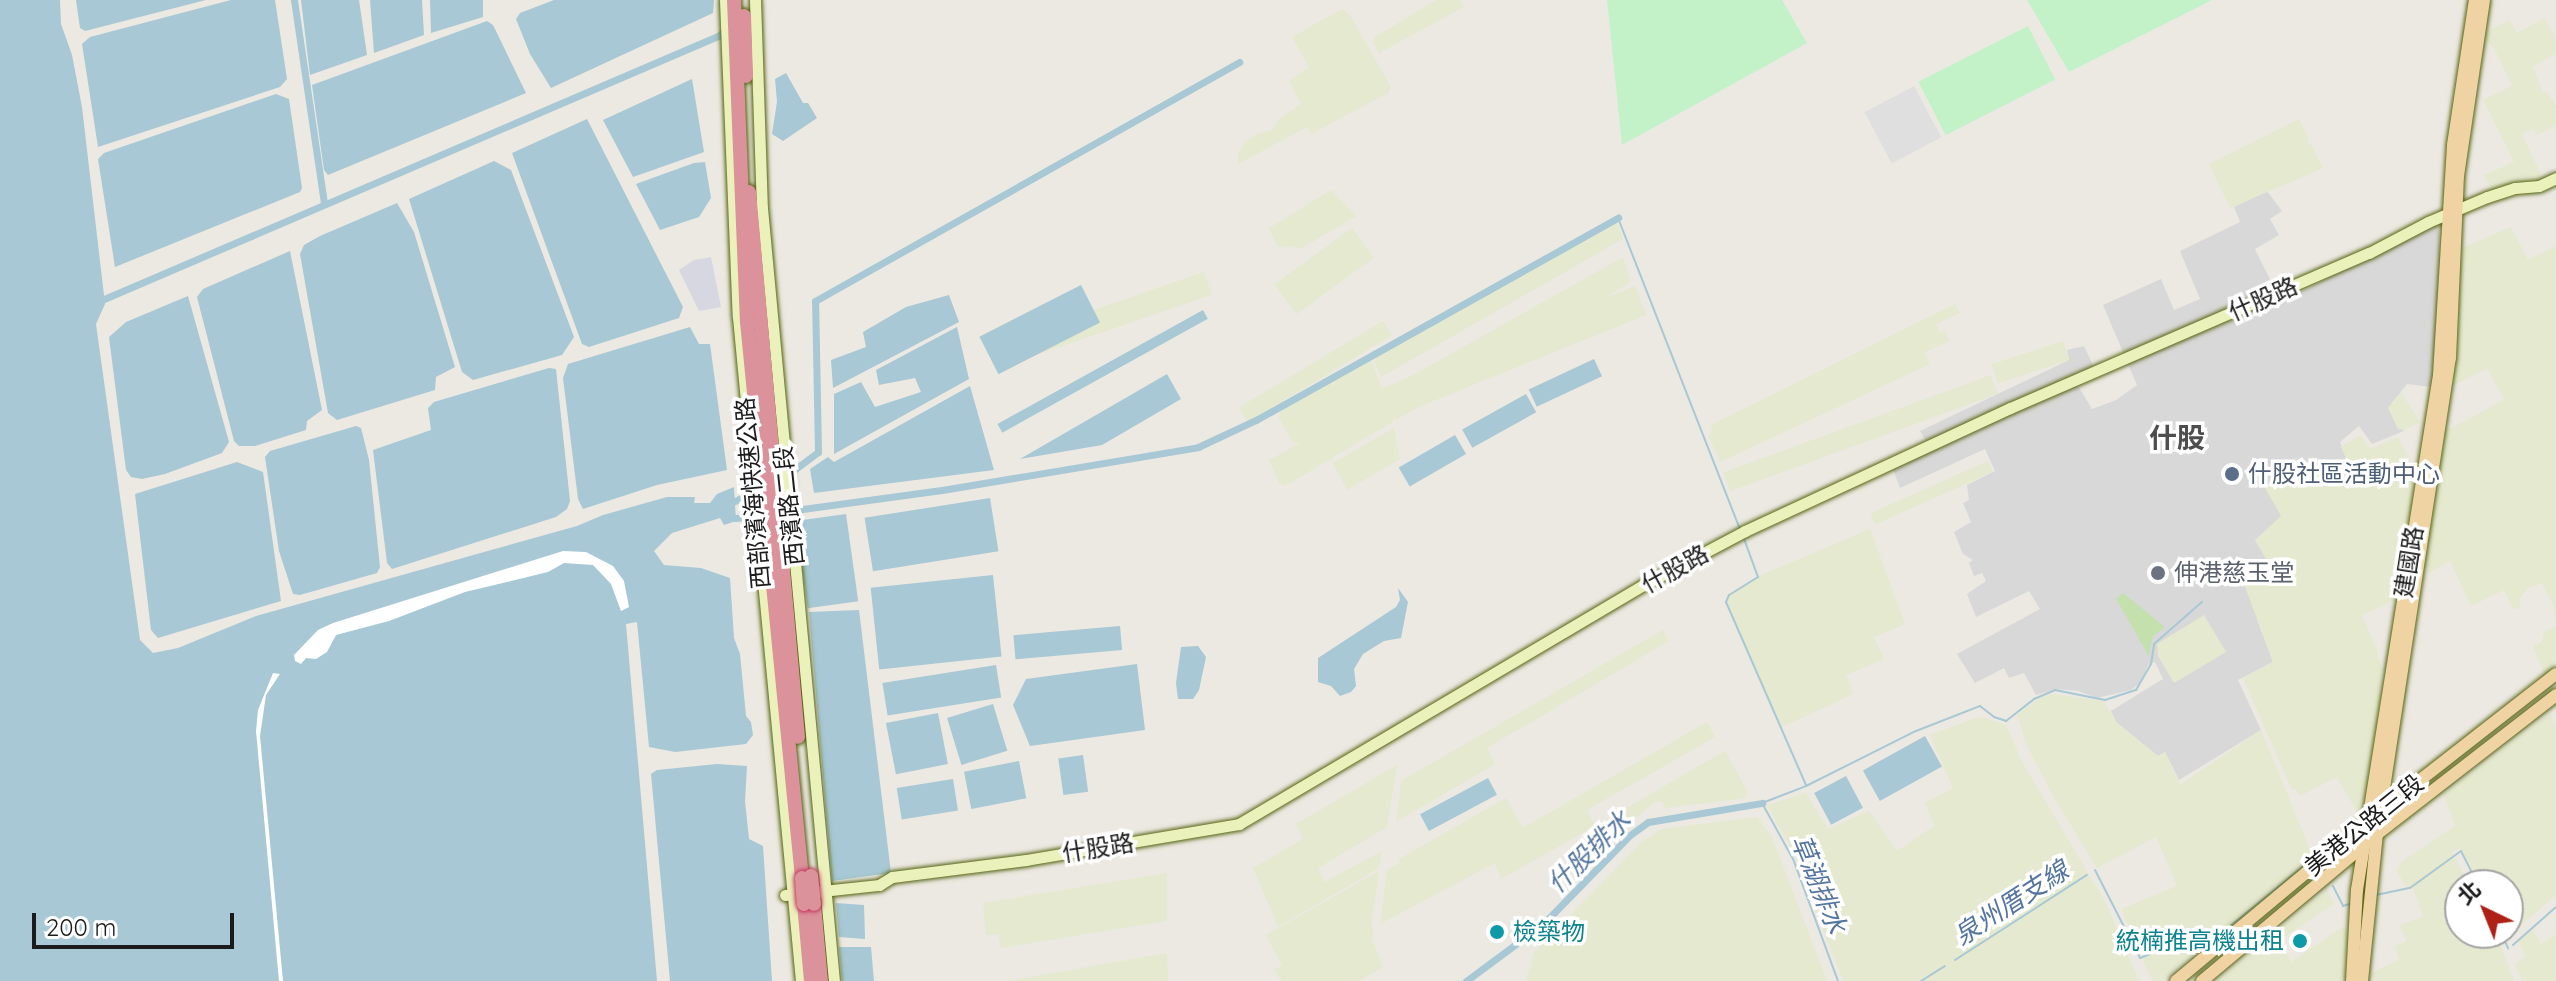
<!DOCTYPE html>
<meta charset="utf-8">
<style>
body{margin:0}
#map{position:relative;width:2556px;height:981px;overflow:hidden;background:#ece9e2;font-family:Quicksand,"Noto Sans TC",sans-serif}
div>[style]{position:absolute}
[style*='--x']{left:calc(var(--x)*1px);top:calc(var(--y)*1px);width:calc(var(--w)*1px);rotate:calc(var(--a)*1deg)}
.residential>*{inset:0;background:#d9d8d8}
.farmland>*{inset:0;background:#e5e9cf;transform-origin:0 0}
.grass>*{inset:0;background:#c3e0ad}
.park>*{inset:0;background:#c3f2c9;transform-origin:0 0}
.parking>*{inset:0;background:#dfdfdf;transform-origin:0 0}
.plaza>*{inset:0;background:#d7d7e1}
.water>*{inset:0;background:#a7c8d4;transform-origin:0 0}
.pier>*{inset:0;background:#fff}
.stream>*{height:2px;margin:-1px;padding:0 1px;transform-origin:1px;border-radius:1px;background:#a7c8d4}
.canal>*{height:7px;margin:-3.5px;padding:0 3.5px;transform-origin:3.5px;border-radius:3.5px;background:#a7c8d4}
.roads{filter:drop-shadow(0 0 2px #566411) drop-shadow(0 0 2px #566411)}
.secondary>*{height:11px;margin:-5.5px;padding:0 5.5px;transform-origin:5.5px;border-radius:5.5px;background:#ebf1bb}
.primary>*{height:12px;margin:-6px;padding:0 6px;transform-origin:6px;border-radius:6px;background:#f0d3a3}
.highway>*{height:14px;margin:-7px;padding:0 7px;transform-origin:7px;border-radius:7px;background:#db929b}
.bridges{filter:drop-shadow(0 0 2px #c1385f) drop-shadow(0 0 2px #c1385f)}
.highway-bridge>*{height:14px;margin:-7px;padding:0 7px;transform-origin:7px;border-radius:7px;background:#db929b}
.dots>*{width:22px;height:22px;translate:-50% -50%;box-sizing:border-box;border:4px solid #fff;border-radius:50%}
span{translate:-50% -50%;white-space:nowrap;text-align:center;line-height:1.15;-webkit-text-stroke:7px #fff;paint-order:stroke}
.street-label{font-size:24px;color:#1b1b1b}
.service-label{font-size:24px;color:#4e5e75}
.left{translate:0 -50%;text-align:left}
.worship-label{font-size:24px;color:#5b616d}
.culture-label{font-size:24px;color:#0d838f}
.right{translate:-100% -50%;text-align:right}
.water-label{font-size:26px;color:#54759f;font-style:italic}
.quarter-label{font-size:28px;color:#4e4e4e;font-weight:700}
.north{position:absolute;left:2444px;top:869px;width:80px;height:80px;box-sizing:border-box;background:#fff;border:2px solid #a4a4a4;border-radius:50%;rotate:317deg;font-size:22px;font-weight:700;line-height:32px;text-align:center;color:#1b1b1b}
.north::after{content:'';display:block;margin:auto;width:28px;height:36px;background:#af2017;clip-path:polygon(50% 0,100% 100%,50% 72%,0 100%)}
.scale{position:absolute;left:32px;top:913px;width:202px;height:36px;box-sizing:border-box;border:4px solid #1b1b1b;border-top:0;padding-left:10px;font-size:24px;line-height:28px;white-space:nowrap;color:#1b1b1b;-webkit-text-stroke:6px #fff;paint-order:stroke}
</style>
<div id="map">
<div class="residential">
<div style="clip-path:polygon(2267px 191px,2282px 211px,2270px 219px,2279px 235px,2255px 249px,2281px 302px,2438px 222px,2440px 264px,2432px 387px,2407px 384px,2391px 404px,2404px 431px,2372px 444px,2359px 426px,2340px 442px,2351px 470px,2340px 476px,2280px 482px,2277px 477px,2281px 516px,2257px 619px,2273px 662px,2238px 680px,2261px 730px,2179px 780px,2165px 752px,2158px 756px,2116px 722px,2111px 711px,2163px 679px,2155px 662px,2148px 665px,2141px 682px,2131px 690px,2097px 698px,2078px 691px,2056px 689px,2036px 695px,2024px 673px,2009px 678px,2004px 668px,1975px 683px,1957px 654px,2040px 609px,2029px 591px,1976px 617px,1967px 594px,1986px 581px,1982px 573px,1974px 576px,1969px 563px,1973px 560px,1963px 554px,1954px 532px,1971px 522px,1963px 503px,1969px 500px,1967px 485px,1995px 471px,1985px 449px,1900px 488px,1890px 461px,1927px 443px,1920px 431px,2069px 360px,2067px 350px,2084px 346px,2092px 363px,2095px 373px,2077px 384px,2092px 409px,2116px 400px,2137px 385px,2103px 305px,2161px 279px,2174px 310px,2200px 299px,2180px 251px,2240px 222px,2234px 207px)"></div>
</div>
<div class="farmland">
<div style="clip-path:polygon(1436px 0,1460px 0,1464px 7px,1379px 53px,1373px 43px,1375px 37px)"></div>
<div style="clip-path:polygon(1342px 9px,1350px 15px,1391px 87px,1388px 93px,1311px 134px,1307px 127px,1238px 164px,1238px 153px,1245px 142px,1257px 134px,1272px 130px,1281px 117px,1301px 104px,1289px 81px,1309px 67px,1292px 37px)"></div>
<div style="clip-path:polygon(2545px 18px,2556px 40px,2556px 53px,2533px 67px,2543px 93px,2547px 92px,2556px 106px,2556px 125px,2537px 135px,2534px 129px,2522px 134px,2544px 181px,2493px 192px,2484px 175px,2514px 162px,2483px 100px,2512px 86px,2496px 52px,2485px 38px,2486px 32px,2510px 20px,2517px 33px)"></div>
<div style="clip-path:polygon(2299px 119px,2309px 140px,2307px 143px,2311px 144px,2323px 168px,2230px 208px,2209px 164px)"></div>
<div style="clip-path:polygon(1331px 190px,1356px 216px,1302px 248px,1277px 246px,1269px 228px)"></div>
<div style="clip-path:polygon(1617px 222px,1623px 239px,1381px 377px,1374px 360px,1380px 354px)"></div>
<div style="clip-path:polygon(2511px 227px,2528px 260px,2556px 246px,2556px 624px,2553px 605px,2542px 583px,2528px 588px,2519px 600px,2521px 608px,2513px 609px,2504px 590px,2471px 606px,2450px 561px,2429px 573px,2425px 561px,2444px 432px,2504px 400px,2487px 368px,2453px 386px,2462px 248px)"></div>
<div style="left:1352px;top:228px;width:37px;height:96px;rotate:54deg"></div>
<div style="clip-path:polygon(1623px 257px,1631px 282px,1396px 420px,1385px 391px)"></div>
<div style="left:1204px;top:272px;width:24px;height:229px;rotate:71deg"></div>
<div style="left:1635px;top:286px;width:31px;height:276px;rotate:68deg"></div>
<div style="clip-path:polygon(1955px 304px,1960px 313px,1936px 324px,1939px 333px,1945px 331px,1950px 341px,1925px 352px,1930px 364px,1720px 462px,1708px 435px,1712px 432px,1711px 425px)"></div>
<div style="left:1383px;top:321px;width:17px;height:168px;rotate:59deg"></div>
<div style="left:2063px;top:341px;width:20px;height:75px;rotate:72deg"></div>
<div style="clip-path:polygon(1371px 360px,1394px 421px,1285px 486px,1279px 483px,1269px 460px,1300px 443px,1293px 443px,1278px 416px,1283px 409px)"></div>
<div style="left:1991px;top:375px;width:20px;height:285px;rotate:70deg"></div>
<div style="clip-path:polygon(2401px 392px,2420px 422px,2405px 430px,2398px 429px,2388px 408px)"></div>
<div style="clip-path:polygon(1394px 428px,1400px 459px,1347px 490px,1333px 463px)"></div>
<div style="clip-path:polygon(2360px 435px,2370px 449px,2398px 437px,2417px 475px,2397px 599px,2362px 615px,2376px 647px,2382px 670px,2378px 694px,2383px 695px,2364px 813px,2359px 816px,2337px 777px,2300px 796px,2296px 789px,2292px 790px,2243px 678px,2273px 662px,2244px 584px,2271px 567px,2255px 540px,2281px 516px,2265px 488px,2277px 476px,2280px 481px,2300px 472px,2303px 478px,2331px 461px,2340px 476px,2351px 470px,2341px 447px)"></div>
<div style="left:1988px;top:461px;width:12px;height:129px;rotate:66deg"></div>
<div style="clip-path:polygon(1870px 529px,1905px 624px,1874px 637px,1884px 659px,1846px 675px,1853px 694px,1780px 728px,1726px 598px,1759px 576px)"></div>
<div style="clip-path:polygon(2204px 615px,2226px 652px,2174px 683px,2158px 656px,2157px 644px)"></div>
<div style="clip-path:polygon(2556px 626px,2556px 667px,2545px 676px,2533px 646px,2542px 642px,2544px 632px)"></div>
<div style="clip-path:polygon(1663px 630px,1669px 641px,1487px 748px,1495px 764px,1396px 822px,1401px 781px)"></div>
<div style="clip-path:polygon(2055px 694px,2104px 701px,2116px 722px,2128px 732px,2158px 756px,2165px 752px,2180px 785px,2261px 730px,2312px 854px,2161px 981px,2152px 981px,2121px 909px,2177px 886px,2156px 837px,2097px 868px,2053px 796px,2027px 746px,2017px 715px,2042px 696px)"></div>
<div style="clip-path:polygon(2550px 713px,2556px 728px,2556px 895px,2507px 938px,2508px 885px,2480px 885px,2461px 848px,2452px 852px,2470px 885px,2460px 885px,2460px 933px,2496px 933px,2514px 981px,2375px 981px,2371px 973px,2399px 960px,2395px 946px,2406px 941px,2400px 925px,2423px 916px,2412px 886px,2406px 887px,2397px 871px,2401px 862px,2455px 826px,2444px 794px)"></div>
<div style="clip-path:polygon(1985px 718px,2006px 725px,2022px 762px,2105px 901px,2139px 981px,1843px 981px,1794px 854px,1767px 805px,1806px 793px,1828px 829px,1869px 811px,1897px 851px,1934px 826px,1925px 803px,1953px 788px,1930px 735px,1973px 719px)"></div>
<div style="clip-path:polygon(1707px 722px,1715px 737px,1587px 810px,1595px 826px,1501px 879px,1495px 863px,1380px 924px,1387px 870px,1400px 863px,1399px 859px,1506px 798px,1523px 828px)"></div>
<div style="clip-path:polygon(1725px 751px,1747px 790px,1746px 798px,1665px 808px,1662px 801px,1655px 802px,1630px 823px,1623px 810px)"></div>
<div style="clip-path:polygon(1397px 765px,1387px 827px,1318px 868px,1325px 882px,1382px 851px,1379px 868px,1278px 927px,1253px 868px,1303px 839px,1296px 824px)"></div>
<div style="clip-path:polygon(1757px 817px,1772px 837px,1827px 981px,1526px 981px,1534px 952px,1642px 842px,1661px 829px)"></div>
<div style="clip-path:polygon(1379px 871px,1372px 922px,1373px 941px,1383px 967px,1359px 981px,1281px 981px,1274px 970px,1282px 965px,1266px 935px)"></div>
<div style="clip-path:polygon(1167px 873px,1167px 921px,1001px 948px,998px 934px,986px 935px,983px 903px)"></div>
<div style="clip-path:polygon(2327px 889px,2334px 904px,2280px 940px,2291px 962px,2344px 926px,2349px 937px,2345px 981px,2216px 981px)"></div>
<div style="clip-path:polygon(2532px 929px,2541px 944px,2556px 934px,2556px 981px,2522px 981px,2515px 965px,2525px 956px,2518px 939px)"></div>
<div style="clip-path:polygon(1167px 953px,1168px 981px,1008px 981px)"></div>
</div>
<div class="grass">
<div style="clip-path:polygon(2123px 593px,2165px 627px,2153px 636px,2149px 656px,2116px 599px)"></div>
</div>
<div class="park">
<div style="clip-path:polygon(1607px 0,1782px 0,1807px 43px,1622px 145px)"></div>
<div style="clip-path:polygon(2027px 0,2212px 0,2069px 72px)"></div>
<div style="left:2028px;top:26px;width:60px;height:123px;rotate:63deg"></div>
</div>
<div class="parking">
<div style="left:1914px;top:86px;width:58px;height:56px;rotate:62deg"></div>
</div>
<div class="plaza">
<div style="clip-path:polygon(711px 257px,721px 307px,699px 311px,679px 270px,694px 260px)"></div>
</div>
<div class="water">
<div style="clip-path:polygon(0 0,60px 0,61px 24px,72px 55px,82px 107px,105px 304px,96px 324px,140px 640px,153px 653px,178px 648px,256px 616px,577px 526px,603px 515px,667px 497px,695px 497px,694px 503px,710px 503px,717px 494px,734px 487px,736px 521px,724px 525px,720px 518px,672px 533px,654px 551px,664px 565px,701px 568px,730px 578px,734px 638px,740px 654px,746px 716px,751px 722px,753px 735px,746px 744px,675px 752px,649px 747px,637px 622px,626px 624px,657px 981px,0 981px)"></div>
<div style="clip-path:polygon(76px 0,206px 0,85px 31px,80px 28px)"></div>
<div style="clip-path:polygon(231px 0,275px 0,287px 79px,280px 87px,98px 147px,82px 44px,90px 37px)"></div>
<div style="clip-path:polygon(301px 0,359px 0,367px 55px,310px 75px)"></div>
<div style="clip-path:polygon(370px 0,422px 0,424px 35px,374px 53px)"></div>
<div style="clip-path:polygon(430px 0,483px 0,483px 17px,431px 33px)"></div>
<div style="clip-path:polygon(554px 0,714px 0,713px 13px,551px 88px,530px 54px,516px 19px,520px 13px)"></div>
<div style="clip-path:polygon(487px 21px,493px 25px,526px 93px,328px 175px,324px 170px,312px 85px)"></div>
<div style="clip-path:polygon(786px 73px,803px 103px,808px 103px,817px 118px,783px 141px,772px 134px,777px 102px,775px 79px)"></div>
<div style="clip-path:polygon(692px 79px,704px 152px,633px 177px,603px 120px)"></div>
<div style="clip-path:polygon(276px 94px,289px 99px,302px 188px,300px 192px,115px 267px,98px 159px,104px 153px)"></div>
<div style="clip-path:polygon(587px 119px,683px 307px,679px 318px,589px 347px,582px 344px,512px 153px)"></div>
<div style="clip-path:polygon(494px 161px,511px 170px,574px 337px,562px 355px,473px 380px,462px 372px,409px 199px)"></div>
<div style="clip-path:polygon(705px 162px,711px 198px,699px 217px,660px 230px,636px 184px,694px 163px)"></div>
<div style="clip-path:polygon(397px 203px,414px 232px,455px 367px,436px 377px,435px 390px,337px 420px,328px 413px,300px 254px,304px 245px,320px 236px)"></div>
<div style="clip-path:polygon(290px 251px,322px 410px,307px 421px,306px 430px,255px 446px,239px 446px,234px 441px,197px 297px,203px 289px)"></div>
<div style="left:1081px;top:285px;width:42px;height:114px;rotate:63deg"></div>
<div style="clip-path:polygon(949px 295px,959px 322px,833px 388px,831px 360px,866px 347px,863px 332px,906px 307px)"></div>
<div style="clip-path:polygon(188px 296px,229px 442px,222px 453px,165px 474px,142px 479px,131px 477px,126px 470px,109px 337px,126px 322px)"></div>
<div style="left:1203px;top:310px;width:10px;height:235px;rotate:61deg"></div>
<div style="clip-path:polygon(690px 327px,699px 344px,710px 344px,727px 470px,657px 485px,583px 509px,578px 499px,563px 378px,568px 364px)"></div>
<div style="clip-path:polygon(957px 327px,969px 379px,834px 454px,834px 394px,861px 382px,875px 407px,921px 392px,915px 378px,879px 385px,876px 370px)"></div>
<div style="left:1594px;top:359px;width:19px;height:72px;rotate:65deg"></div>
<div style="clip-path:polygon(549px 368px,556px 369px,570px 501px,567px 509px,556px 517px,392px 569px,387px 563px,373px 450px,431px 430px,428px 408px,434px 402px)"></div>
<div style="clip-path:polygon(1167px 374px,1181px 399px,1102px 445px,1020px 459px)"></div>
<div style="clip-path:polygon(970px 386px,994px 470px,814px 493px,810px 469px,828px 457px,834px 462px)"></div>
<div style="left:1526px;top:394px;width:21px;height:73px;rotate:61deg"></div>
<div style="clip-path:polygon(356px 426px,361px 428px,369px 460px,380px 567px,377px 573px,300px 595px,293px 594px,279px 551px,265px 457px,270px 451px)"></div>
<div style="left:1455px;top:435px;width:22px;height:65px;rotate:60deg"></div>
<div style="clip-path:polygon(237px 462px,263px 472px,281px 601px,158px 638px,151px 630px,135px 494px)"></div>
<div style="left:990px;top:498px;width:54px;height:127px;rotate:81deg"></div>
<div style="left:846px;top:514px;width:88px;height:51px;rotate:82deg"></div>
<div style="left:993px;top:575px;width:82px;height:123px;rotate:84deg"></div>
<div style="clip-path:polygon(1398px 588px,1408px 602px,1401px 638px,1384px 641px,1363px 654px,1354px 669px,1356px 686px,1351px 692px,1340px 696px,1331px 686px,1318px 682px,1318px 658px,1396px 607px,1400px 600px)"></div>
<div style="clip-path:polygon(859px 610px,891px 873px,832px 881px,809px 612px)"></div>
<div style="left:1120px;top:626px;width:24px;height:107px;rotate:85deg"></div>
<div style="clip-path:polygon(1198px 646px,1206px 657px,1199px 690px,1193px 699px,1178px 699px,1176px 683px,1181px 647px)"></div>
<div style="clip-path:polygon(1137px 664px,1145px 730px,1030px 746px,1013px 705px,1026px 679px)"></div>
<div style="left:996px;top:665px;width:33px;height:115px;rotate:81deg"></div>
<div style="left:993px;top:704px;width:49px;height:48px;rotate:73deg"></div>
<div style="left:938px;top:713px;width:52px;height:53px;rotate:79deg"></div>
<div style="left:1925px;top:736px;width:35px;height:71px;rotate:61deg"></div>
<div style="left:1083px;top:755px;width:37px;height:25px;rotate:82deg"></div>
<div style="left:1019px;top:761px;width:38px;height:56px;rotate:79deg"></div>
<div style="clip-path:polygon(717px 764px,747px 766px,745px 801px,749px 839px,763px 846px,772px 981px,670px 981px,651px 774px,657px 770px)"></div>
<div style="left:1846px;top:776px;width:36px;height:36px;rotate:62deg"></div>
<div style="left:1488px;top:778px;width:19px;height:77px;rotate:62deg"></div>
<div style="left:953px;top:779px;width:32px;height:57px;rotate:81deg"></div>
<div style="clip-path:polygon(836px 903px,864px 905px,865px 939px,839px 937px)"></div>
<div style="clip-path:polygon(839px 947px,871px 947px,874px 981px,842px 981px)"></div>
</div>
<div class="pier">
<div style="clip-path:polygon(563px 551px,586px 552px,613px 566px,624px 581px,629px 607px,621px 611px,611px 584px,593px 565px,564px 563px,548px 572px,465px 592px,389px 621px,336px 635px,327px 652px,316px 659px,306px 658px,301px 664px,295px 661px,294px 655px,318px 630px,333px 623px)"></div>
<div style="clip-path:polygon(273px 673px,280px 674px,266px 695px,260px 736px,283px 981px,279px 981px,256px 731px,258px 710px)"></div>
</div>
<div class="stream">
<div style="--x:1618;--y:218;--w:335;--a:68.6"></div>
<div style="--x:1743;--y:536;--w:44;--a:69.9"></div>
<div style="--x:1758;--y:577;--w:34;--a:148"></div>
<div style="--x:1729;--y:595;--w:8;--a:113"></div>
<div style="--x:1726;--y:602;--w:200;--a:66.4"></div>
<div style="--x:2095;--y:870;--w:99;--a:62.9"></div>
<div style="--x:2140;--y:958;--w:64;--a:-21"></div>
<div style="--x:2200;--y:935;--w:12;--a:55"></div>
<div style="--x:2207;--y:945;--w:139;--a:-39.2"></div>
<div style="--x:2333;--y:886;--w:22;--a:63"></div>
<div style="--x:2343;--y:906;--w:9;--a:-18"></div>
<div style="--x:2376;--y:895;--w:35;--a:-12"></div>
<div style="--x:2410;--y:888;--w:63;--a:-36"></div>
<div style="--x:2461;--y:851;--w:38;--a:63"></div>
<div style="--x:2501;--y:933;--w:17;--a:65"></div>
<div style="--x:2513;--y:945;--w:57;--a:-41.5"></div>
<div style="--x:1955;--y:960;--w:157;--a:-32.8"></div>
<div style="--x:1838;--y:981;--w:130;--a:-110.2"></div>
<div style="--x:1793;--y:859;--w:64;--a:-119"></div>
<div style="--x:1762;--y:803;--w:47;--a:-21.1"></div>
<div style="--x:1806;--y:786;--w:123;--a:-26.6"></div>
<div style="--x:1916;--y:731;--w:69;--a:-21.3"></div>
<div style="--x:1980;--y:706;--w:18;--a:38"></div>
<div style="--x:1994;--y:717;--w:13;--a:18"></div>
<div style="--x:2006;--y:721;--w:36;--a:-38"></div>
<div style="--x:2034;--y:699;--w:23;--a:-23"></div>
<div style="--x:2055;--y:690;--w:51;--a:11.3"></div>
<div style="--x:2105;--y:700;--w:33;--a:-18"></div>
<div style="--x:2136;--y:690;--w:30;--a:-60"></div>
<div style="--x:2151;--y:664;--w:20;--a:-81"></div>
<div style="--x:2154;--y:644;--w:64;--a:-41.2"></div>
<div style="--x:1921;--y:981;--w:28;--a:-32"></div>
</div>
<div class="canal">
<div style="--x:294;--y:0;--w:205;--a:81.6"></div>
<div style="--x:97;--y:302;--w:676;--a:-23.19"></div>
<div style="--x:718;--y:36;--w:13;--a:-39"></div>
<div style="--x:786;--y:476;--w:40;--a:-37"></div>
<div style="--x:818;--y:452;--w:151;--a:-91.1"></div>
<div style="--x:815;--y:301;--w:487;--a:-29.4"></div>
<div style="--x:735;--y:501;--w:25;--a:-27"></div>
<div style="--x:788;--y:511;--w:155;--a:-7.8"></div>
<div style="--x:942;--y:490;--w:260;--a:-9.5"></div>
<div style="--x:1198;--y:447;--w:64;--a:-25"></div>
<div style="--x:1256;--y:420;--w:415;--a:-29.2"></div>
<div style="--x:736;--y:518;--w:24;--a:-7"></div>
<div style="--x:1466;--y:981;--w:96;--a:-36.5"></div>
<div style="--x:1543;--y:924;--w:124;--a:-45.7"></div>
<div style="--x:1630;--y:835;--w:22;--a:-36"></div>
<div style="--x:1648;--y:822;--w:116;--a:-9.5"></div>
</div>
<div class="roads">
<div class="secondary">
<div style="--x:725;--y:0;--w:317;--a:87.7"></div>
<div style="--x:738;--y:317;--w:667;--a:84.58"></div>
<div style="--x:755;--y:0;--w:208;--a:88.1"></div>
<div style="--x:762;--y:208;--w:776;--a:84.68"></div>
<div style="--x:785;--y:895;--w:95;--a:-6.1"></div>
<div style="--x:879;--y:885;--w:15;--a:-32"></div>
<div style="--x:892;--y:877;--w:135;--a:-7.2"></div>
<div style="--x:1026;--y:860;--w:216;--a:-9.6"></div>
<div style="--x:1239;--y:824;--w:469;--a:-30.6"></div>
<div style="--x:1643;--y:585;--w:115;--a:-27.9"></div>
<div style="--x:1745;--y:531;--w:292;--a:-24.9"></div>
<div style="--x:2010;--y:408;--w:391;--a:-23.4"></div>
<div style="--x:2369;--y:253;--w:67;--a:-27.7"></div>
<div style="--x:2428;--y:222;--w:64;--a:-23"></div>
<div style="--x:2487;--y:197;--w:29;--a:-18"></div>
<div style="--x:2515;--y:188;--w:24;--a:-5"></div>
<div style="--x:2539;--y:186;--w:19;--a:-25"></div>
</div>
<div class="primary">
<div style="--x:2176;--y:981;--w:251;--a:-39.8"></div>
<div style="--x:2369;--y:820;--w:237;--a:-38"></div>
<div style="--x:2202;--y:981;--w:229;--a:-40"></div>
<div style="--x:2377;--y:834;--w:227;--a:-37.8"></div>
<div style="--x:2352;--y:981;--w:91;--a:-86.9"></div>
<div style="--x:2357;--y:890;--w:521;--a:-80.95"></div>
<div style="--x:2439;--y:375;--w:230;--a:-86.5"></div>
<div style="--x:2453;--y:145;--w:147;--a:-81.4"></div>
<div style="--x:2362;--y:981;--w:148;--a:-84.2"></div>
<div style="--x:2377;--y:834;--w:482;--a:-81.3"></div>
<div style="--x:2450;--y:358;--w:182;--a:-87.5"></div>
<div style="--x:2458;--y:176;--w:178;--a:-81.6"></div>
</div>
<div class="highway">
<div style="--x:734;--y:0;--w:322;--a:87.7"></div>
<div style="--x:747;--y:322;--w:559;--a:84.35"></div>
<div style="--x:744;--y:16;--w:60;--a:88.1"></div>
<div style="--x:749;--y:192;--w:547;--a:84.86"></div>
<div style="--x:804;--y:904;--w:77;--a:84.8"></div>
<div style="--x:814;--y:904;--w:77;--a:84.8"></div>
</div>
</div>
<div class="bridges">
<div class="highway-bridge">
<div style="--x:811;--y:876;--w:28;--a:84"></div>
<div style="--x:802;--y:878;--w:26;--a:86"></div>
</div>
</div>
<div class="dots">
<div style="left:2232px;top:474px;background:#5c6f8a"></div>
<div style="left:2158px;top:573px;background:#6b7280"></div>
<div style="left:1497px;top:932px;background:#0f9aa8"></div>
<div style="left:2300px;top:941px;background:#0f9aa8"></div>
</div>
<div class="street-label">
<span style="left:2263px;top:299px;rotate:-24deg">什股路</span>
<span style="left:753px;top:493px;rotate:-95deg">西部濱海快速公路</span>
<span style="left:789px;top:506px;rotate:-96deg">西濱路二段</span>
<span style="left:2409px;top:562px;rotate:-81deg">建國路</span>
<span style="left:1675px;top:569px;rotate:-29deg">什股路</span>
<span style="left:2364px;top:825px;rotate:-39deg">美港公路三段</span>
<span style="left:1098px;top:848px;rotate:-9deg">什股路</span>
</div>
<div class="service-label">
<span class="left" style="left:2248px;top:474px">什股社區活動中心</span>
</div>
<div class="worship-label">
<span class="left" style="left:2174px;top:573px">伸港慈玉堂</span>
</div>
<div class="culture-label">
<span class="left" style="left:1513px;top:932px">檢築物</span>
<span class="right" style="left:2284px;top:941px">統楠推高機出租</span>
</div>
<div class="water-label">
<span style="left:1589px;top:852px;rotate:-44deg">什股排水</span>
<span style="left:1819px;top:884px;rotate:68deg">草湖排水</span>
<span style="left:2011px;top:903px;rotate:-33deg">泉州厝支線</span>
</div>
<div class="quarter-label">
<span style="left:2177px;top:438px">什股</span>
</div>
<div class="north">北</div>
<div class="scale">200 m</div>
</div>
